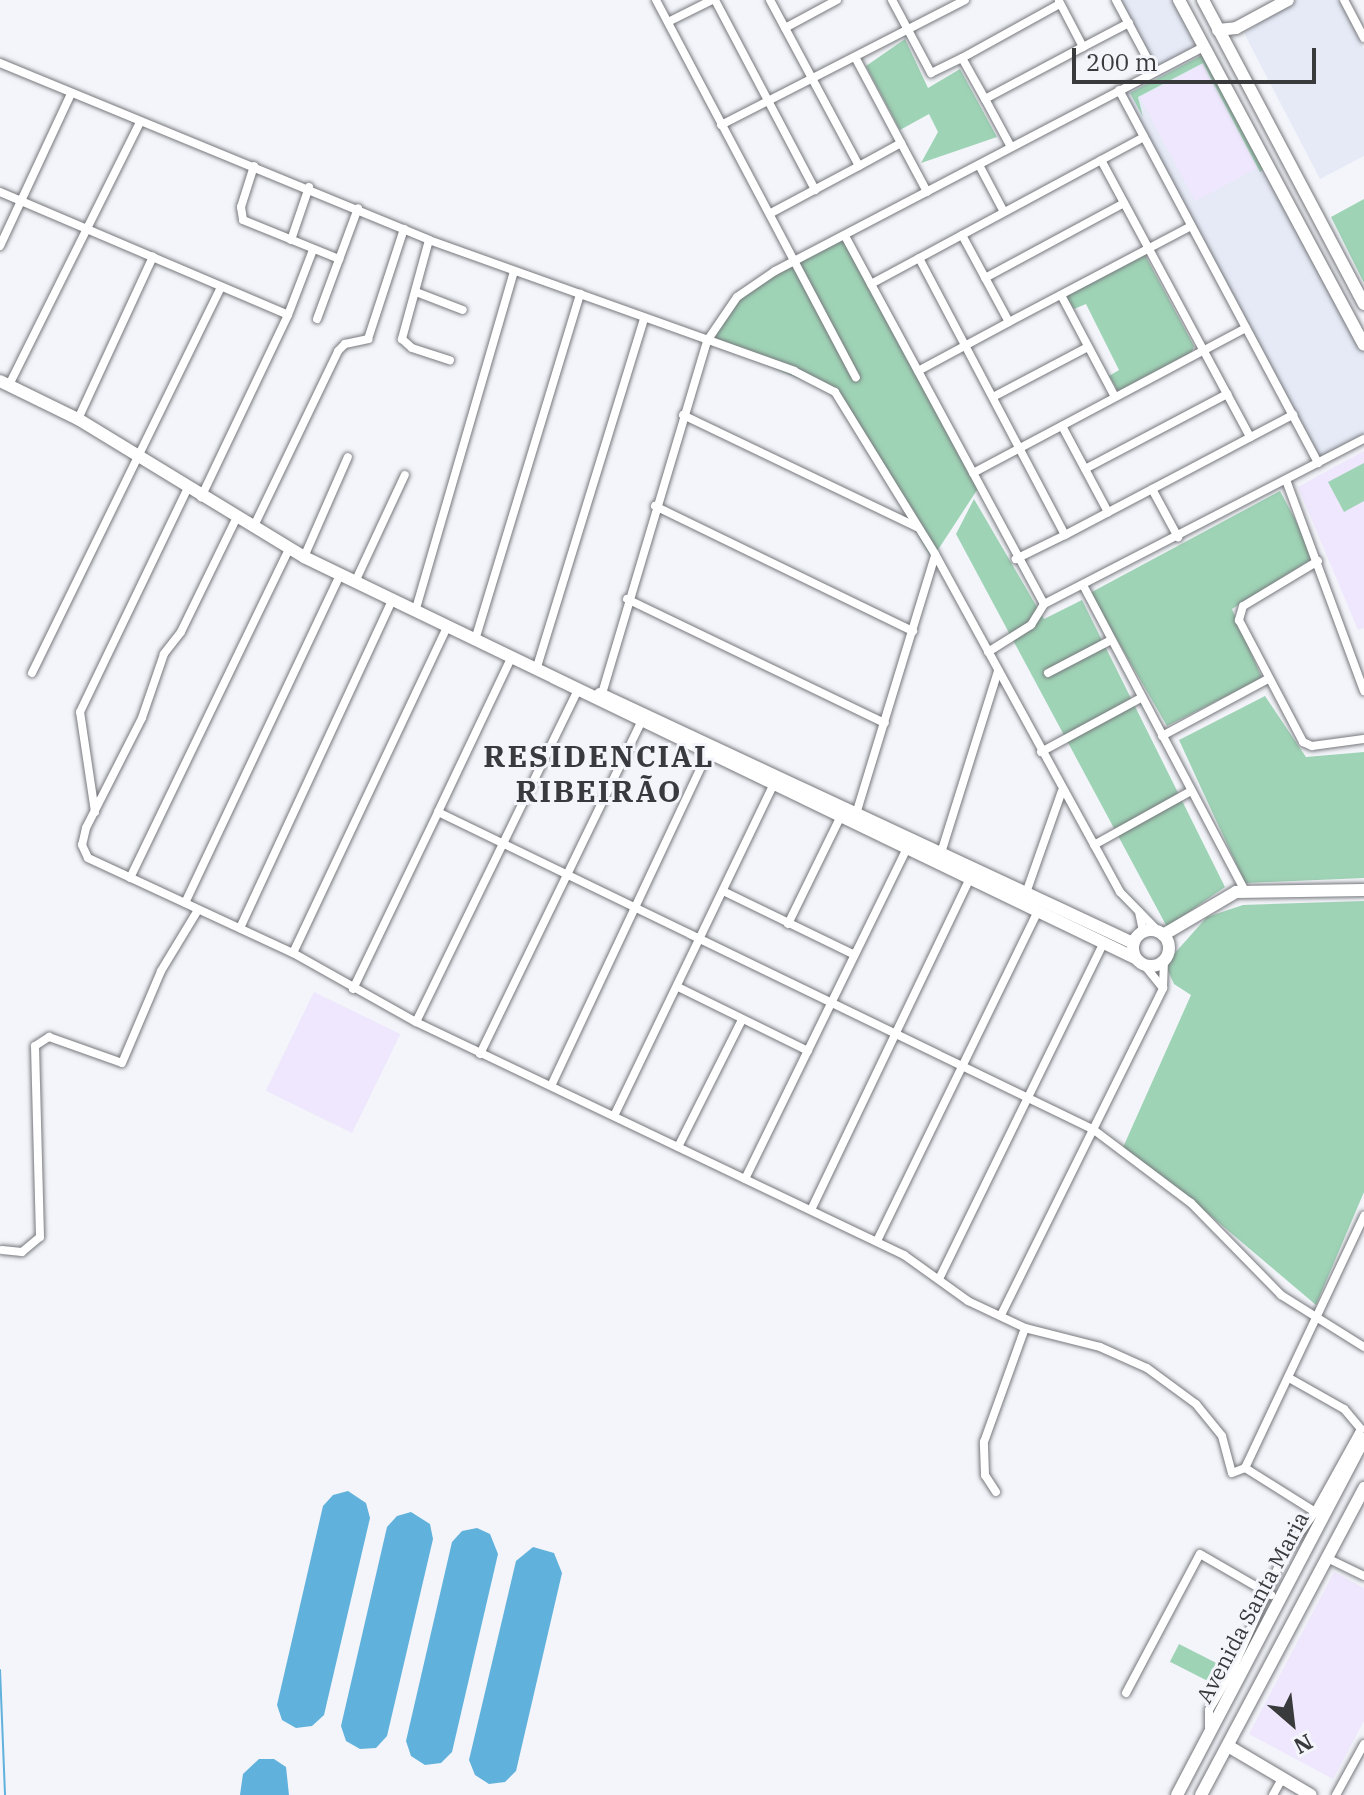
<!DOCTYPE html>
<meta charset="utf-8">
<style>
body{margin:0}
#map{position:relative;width:1364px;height:1795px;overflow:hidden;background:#f3f5fa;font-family:"IBM Plex Serif",serif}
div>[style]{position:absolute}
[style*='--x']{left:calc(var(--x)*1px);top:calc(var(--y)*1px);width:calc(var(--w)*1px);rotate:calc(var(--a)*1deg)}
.built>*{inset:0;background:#e5eaf6}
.education>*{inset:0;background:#efe7fd;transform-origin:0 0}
.green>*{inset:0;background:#9fd3b6;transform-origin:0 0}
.water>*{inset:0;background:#60b1db}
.stream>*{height:2px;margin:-1px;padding:0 1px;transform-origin:1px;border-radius:1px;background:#60b1db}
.roads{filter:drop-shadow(0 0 2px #76787c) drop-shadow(0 0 2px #76787c)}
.street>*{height:8px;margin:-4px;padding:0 4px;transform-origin:4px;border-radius:4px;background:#fff}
.secondary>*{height:12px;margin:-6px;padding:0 6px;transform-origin:6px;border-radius:6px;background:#fff}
.secondary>.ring{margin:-6px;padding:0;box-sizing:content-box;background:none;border:12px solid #fff;border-radius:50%}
span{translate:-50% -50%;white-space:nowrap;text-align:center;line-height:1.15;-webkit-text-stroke:6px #f3f5fa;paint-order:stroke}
.street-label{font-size:22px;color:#393a3c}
.district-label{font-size:30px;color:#393a3e;font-weight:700;letter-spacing:2px}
.north{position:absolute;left:1252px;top:1683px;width:80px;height:80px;-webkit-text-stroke:6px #f3f5fa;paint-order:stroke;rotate:152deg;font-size:22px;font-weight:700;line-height:32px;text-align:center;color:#393a3c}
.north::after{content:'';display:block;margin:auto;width:28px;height:36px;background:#393a3c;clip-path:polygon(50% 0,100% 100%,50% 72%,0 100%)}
.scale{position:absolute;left:1072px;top:48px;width:244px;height:36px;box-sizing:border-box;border:4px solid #393a3c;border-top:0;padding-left:10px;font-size:24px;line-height:28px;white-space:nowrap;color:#393a3c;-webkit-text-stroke:6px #f3f5fa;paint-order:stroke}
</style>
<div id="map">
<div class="built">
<div style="clip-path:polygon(1117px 0,1180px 0,1364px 345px,1364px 439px,1318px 463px,1119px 90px,1156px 71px)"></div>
<div style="clip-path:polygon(1297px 0,1339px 0,1364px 49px,1364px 156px,1320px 179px,1244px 33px)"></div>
</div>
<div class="education">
<div style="left:1202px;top:65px;width:117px;height:70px;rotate:62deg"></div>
<div style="clip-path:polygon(1364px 451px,1364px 628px,1358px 630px,1298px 487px)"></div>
<div style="left:314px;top:992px;width:96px;height:110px;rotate:26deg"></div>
<div style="clip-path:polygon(1334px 1572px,1364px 1588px,1364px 1721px,1333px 1779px,1249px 1734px)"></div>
</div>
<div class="green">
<div style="clip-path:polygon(905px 39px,928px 88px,960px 69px,997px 137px,921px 163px,938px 132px,929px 114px,900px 130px,866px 66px)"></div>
<div style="clip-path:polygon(1206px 53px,1266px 168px,1260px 172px,1203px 63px,1138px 97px,1143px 117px,1130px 93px)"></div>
<div style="clip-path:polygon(1364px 199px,1364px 283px,1331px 217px)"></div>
<div style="clip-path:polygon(845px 236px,979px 487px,932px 559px,834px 393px,707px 341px,752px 285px)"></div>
<div style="clip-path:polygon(1145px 255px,1194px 346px,1192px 352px,1118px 391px,1109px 376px,1119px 370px,1086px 304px,1074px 309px,1066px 296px)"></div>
<div style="clip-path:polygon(1364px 463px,1364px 501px,1344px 512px,1328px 482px)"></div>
<div style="clip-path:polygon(1280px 491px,1315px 557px,1232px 609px,1262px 678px,1167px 726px,1090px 593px)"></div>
<div style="clip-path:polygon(974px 499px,1044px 619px,1082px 600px,1225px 887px,1167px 927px,956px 534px)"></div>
<div style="clip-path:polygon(1265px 696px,1306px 757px,1364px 752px,1364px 878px,1245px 883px,1179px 740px)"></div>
<div style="clip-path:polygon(1364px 901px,1364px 1192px,1316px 1305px,1192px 1200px,1120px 1154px,1191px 995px,1174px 984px,1165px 964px,1207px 917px,1243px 905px)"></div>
<div style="left:1179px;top:1644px;width:48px;height:20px;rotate:27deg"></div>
</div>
<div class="water">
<div style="clip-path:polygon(348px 1491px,366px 1503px,370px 1518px,324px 1715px,312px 1726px,296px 1728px,282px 1720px,277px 1705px,323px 1506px,333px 1495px)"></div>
<div style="clip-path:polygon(411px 1512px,430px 1524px,433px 1539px,387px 1736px,376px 1748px,360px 1749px,346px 1741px,341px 1726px,387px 1527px,397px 1516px)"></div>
<div style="clip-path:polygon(477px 1528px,490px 1534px,498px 1554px,452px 1752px,441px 1763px,425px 1765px,411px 1756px,406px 1741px,452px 1542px,462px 1531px)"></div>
<div style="clip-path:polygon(533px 1547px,554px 1553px,562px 1573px,516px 1771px,505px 1782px,489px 1784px,475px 1775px,469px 1760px,516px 1561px)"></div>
<div style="clip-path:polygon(259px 1759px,274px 1759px,286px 1767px,289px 1795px,240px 1795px,243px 1774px)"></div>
</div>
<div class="stream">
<div style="--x:0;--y:1670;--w:125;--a:87.7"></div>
</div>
<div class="roads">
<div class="street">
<div style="--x:656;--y:0;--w:427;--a:62.1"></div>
<div style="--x:715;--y:0;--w:215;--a:62.2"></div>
<div style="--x:770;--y:0;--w:188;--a:61.8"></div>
<div style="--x:859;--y:166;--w:100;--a:151.9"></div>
<div style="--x:892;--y:0;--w:83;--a:61.9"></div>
<div style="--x:931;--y:73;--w:34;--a:-26"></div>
<div style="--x:962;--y:58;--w:47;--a:60.7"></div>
<div style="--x:1116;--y:0;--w:81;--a:61.8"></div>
<div style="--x:1344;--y:0;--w:43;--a:62.2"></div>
<div style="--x:1059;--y:1;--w:52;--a:62.4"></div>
<div style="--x:1083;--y:47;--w:52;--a:-27.6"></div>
<div style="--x:668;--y:22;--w:49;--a:-26.6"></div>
<div style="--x:785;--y:28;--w:59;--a:-28.3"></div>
<div style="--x:855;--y:57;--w:153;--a:61.9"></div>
<div style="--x:962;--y:58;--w:112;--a:-28.9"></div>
<div style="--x:0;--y:63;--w:464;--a:22.4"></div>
<div style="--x:429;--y:240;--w:388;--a:19.7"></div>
<div style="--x:794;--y:371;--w:46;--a:27.1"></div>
<div style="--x:835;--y:392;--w:190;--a:58.3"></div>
<div style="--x:935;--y:554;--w:385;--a:61.3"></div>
<div style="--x:1120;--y:892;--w:57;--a:45.7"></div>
<div style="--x:1119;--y:90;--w:423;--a:61.9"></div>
<div style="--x:721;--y:125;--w:274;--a:-27.1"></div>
<div style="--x:1011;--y:147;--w:55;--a:-118.4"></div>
<div style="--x:985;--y:99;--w:111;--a:-28"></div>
<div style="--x:1101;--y:160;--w:315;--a:61.7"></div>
<div style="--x:979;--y:165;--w:53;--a:62"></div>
<div style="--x:254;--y:166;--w:43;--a:107.6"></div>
<div style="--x:241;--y:207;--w:13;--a:81"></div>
<div style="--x:243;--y:220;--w:104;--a:22.1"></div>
<div style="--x:859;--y:166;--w:48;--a:-28.7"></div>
<div style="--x:0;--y:192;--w:313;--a:23.1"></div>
<div style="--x:288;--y:315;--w:202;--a:115.5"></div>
<div style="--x:845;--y:236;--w:418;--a:61.6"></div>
<div style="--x:291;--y:240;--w:56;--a:-71.2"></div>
<div style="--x:429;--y:240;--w:103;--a:105.3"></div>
<div style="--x:402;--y:339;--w:13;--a:42"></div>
<div style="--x:412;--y:348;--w:40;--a:18"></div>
<div style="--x:0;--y:246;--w:168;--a:-65"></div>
<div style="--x:919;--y:258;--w:313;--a:62.2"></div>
<div style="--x:1065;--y:535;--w:55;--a:153.9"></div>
<div style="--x:985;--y:278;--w:158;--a:-28.3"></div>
<div style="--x:871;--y:284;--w:310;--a:-28.3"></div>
<div style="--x:416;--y:292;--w:50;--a:21"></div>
<div style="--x:1061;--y:295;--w:115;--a:62.1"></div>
<div style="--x:288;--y:315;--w:70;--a:-69"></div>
<div style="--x:317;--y:319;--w:118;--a:-69.7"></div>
<div style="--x:1009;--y:322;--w:206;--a:-27.8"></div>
<div style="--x:918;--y:371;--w:103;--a:-28.3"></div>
<div style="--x:1009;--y:322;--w:99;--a:-118.4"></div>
<div style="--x:9;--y:385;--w:294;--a:-63.5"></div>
<div style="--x:993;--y:397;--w:107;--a:-27.8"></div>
<div style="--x:683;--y:415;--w:259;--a:25.6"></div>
<div style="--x:78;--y:419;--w:179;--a:-65.2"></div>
<div style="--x:1062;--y:426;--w:98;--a:61.9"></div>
<div style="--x:1085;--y:469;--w:161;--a:-27.8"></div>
<div style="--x:973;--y:473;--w:309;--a:-28"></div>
<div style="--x:1286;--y:480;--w:225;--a:69.7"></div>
<div style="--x:1152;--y:489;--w:55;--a:61.6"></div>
<div style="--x:655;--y:506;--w:287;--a:25.9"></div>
<div style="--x:236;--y:519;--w:126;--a:116"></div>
<div style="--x:181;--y:632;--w:28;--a:128"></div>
<div style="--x:164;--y:654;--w:68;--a:109"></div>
<div style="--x:142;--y:718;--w:123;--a:117"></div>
<div style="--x:86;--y:828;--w:17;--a:103"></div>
<div style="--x:82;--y:845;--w:14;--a:65"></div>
<div style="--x:88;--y:858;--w:226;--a:24.9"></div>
<div style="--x:293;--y:953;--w:141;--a:29.3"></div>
<div style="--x:416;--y:1022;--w:541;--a:25.52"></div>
<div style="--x:904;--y:1255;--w:79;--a:35.7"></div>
<div style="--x:968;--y:1301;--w:63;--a:25.3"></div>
<div style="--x:1025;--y:1328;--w:77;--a:14.2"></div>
<div style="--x:1100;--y:1347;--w:51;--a:24.1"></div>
<div style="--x:1147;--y:1368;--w:61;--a:36.3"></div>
<div style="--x:1196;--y:1404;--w:41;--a:50.9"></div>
<div style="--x:1222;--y:1436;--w:38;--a:75"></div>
<div style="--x:1232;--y:1473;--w:14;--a:-21"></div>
<div style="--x:253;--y:528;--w:196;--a:-64.3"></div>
<div style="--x:338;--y:351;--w:10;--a:-45"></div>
<div style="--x:345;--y:344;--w:24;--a:-12"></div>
<div style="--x:368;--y:339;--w:116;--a:-71.9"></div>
<div style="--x:1065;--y:535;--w:258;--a:-27.8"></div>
<div style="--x:304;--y:557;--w:109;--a:-66.3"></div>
<div style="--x:1318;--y:561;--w:87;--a:149"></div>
<div style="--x:1243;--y:606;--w:15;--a:106"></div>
<div style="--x:1239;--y:620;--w:138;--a:62.3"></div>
<div style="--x:1303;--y:742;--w:10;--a:24"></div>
<div style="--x:1312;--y:746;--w:52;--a:-7.7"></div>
<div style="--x:355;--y:582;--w:118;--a:-65"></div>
<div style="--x:1083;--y:585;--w:346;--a:62.1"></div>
<div style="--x:627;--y:599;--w:286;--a:25.7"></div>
<div style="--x:415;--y:612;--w:355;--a:-73.8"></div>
<div style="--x:475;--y:640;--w:362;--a:-73.1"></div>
<div style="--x:988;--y:652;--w:51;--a:-32.1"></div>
<div style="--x:1031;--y:625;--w:25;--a:-58"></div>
<div style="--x:1044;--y:604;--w:360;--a:-27.3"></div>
<div style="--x:536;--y:670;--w:368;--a:-72.9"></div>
<div style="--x:32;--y:673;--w:430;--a:-63.9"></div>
<div style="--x:1048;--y:673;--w:71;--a:-27.6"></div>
<div style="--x:601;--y:697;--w:371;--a:-73.4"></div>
<div style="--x:707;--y:341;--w:53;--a:-55.7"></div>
<div style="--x:737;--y:297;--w:46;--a:-34.4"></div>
<div style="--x:775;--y:271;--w:484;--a:-27.6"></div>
<div style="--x:1162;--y:736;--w:120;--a:-28.3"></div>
<div style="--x:1041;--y:752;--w:114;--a:-28.4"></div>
<div style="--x:95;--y:812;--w:101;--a:-98.5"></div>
<div style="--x:80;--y:712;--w:249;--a:-64.3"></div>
<div style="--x:438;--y:812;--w:170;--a:-64.6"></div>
<div style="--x:856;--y:814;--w:271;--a:-73"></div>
<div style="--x:1094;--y:845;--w:111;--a:-29.1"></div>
<div style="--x:941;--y:853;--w:191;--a:-72.6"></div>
<div style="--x:130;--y:878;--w:365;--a:-64.2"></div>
<div style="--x:723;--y:891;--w:144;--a:25.9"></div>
<div style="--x:1026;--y:893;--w:108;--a:-70.6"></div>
<div style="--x:185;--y:903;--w:363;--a:-64.7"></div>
<div style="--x:1139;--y:912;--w:19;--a:78"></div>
<div style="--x:788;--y:924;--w:118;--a:-63.9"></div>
<div style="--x:240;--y:928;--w:361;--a:-65.1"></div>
<div style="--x:293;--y:953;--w:361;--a:-64.7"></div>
<div style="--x:1145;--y:966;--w:28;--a:51"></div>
<div style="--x:678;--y:987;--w:145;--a:26.2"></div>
<div style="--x:353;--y:989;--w:196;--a:-64.3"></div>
<div style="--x:438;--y:812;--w:729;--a:25.86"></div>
<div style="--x:1094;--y:1130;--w:121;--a:37"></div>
<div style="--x:1191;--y:1203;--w:129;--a:45.6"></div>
<div style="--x:1281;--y:1295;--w:98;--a:32.1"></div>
<div style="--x:416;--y:1022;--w:369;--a:-64"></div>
<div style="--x:480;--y:1054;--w:369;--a:-64.1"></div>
<div style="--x:551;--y:1086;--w:366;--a:-64.8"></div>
<div style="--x:614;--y:1116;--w:367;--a:-64.3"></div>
<div style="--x:678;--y:1147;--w:142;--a:-63.3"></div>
<div style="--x:745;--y:1179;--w:366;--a:-63.9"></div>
<div style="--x:811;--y:1210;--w:366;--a:-64.4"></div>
<div style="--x:877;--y:1241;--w:363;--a:-64"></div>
<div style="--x:2;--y:1250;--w:20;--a:6"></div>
<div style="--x:22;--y:1252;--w:23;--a:-40"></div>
<div style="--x:40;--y:1237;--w:191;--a:-91.5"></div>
<div style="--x:35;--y:1046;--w:17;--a:-33"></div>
<div style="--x:49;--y:1037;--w:77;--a:19.6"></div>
<div style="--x:122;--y:1063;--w:100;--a:-67"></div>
<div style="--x:161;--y:971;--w:71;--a:-58.8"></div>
<div style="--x:939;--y:1279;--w:371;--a:-63.9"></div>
<div style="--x:1001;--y:1315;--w:365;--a:-63.6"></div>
<div style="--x:1163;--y:988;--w:27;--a:-88"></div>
<div style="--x:996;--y:1492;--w:20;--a:-123"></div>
<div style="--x:985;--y:1475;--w:33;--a:-92"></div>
<div style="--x:984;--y:1442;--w:121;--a:-70.2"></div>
<div style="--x:1320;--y:1515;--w:89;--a:-147.9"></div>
<div style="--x:1245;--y:1468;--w:279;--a:-64.7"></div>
<div style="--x:1327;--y:1558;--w:41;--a:25.9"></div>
<div style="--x:1126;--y:1693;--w:157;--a:-62"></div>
<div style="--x:1200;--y:1554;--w:82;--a:30"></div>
<div style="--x:1209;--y:1731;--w:21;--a:-90"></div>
<div style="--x:1209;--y:1710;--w:43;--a:-59.3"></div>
<div style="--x:1231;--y:1673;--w:128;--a:-66"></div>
<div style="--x:1283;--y:1556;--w:54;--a:-54"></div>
<div style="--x:1315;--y:1512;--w:95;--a:-61"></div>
<div style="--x:1361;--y:1429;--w:26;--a:-130"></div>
<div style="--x:1344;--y:1409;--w:63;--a:-150.6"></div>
<div style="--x:1273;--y:1795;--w:18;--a:-61"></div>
<div style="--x:1336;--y:1795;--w:58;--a:-61.2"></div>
</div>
<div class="secondary">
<div style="--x:1179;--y:0;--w:391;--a:61.8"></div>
<div style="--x:1203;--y:0;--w:344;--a:62.1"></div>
<div style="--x:1218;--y:30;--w:18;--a:-6"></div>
<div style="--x:1236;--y:28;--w:59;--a:-28.3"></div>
<div style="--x:0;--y:381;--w:87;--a:26"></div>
<div style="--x:78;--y:419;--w:265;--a:31.4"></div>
<div style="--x:304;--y:557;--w:923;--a:25.76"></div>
<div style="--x:600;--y:694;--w:588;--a:25.04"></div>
<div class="ring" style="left:1133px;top:930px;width:24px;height:24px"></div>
<div style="--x:1163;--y:935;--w:85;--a:-30.5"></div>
<div style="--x:1236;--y:892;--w:128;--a:-0.9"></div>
<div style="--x:1228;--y:1746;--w:96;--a:30.6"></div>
<div style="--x:1177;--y:1795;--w:402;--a:-62.3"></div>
<div style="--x:1201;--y:1795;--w:348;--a:-62"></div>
</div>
</div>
<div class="street-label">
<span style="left:1252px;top:1607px;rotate:-62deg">Avenida Santa Maria</span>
</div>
<div class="district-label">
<span style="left:599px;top:773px">RESIDENCIAL<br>RIBEIRÃO</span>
</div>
<div class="north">N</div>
<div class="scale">200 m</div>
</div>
